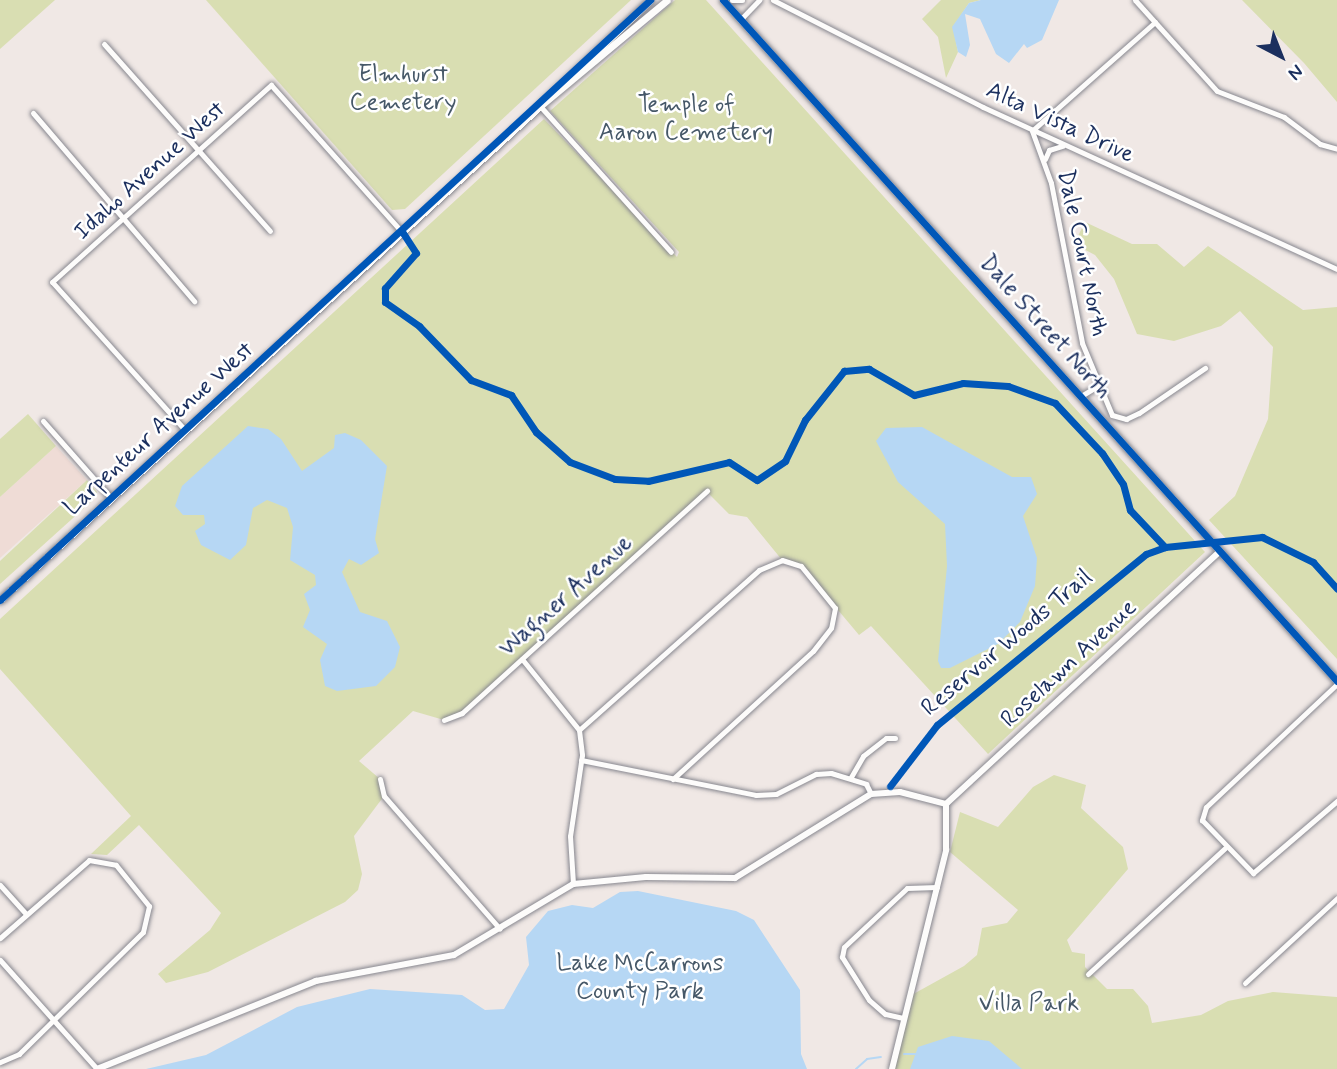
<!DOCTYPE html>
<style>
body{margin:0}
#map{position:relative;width:1337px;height:1069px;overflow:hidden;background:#f0e8e5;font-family:Mynerve,sans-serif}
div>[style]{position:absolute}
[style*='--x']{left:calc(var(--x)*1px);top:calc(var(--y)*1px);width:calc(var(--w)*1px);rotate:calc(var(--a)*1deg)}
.built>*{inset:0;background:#efdcd6}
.green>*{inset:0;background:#d9deb2}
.water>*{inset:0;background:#b6d7f4}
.stream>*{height:2px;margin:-1px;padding:0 1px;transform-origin:1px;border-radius:1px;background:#b6d7f4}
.roads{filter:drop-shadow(0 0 2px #87878f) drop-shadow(0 0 2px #87878f)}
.minor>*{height:5px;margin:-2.5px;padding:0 2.5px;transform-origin:2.5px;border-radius:2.5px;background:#fdfcfb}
.tertiary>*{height:6px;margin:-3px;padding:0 3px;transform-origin:3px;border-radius:3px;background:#fdfcfb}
.secondary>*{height:7px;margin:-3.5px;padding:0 3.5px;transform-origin:3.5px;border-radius:3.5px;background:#fdfcfb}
.cycleway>*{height:7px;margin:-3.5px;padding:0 3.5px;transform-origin:3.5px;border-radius:3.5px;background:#0057b8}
span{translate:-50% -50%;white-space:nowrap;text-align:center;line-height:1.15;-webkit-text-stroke:5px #fff;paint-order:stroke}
.park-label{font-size:24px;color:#465868}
.street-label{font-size:24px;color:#1b2f5e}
.north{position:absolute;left:1246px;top:21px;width:70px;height:70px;-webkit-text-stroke:5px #fff;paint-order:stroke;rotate:138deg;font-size:19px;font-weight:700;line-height:28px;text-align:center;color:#1b2f5e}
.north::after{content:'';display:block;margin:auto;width:24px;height:32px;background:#1b2f5e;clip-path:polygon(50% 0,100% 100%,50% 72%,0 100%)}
</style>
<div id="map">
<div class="built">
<div style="clip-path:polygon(56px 446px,87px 480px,0 558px,0 497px)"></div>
</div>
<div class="green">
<div style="clip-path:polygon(0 0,55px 0,0 49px)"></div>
<div style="clip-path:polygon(206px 0,631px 0,405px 209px,392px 210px)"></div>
<div style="clip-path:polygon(675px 0,706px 0,1205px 552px,988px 754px,871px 626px,859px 635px,801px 566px,782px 560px,747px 517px,729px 514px,707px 492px,462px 713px,444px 720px,413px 711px,359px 761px,380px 779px,384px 796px,354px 836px,362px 874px,358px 890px,345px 902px,208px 972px,166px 983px,158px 974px,210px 930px,221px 913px,139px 825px,107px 855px,91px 854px,131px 816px,0 669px,0 619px,544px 119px,677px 257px,679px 252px,550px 111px)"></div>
<div style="clip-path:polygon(941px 0,981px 0,969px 3px,953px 27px,958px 52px,946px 78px,938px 37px,922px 19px)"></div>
<div style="clip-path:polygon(1242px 0,1337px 0,1337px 102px,1304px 63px)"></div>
<div style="clip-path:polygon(1085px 222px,1132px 244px,1157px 244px,1184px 267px,1208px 246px,1303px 310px,1337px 307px,1337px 659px,1209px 520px,1235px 496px,1268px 419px,1273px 347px,1240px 311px,1221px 326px,1174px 341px,1137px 334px,1114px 279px,1095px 255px,1074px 244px)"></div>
<div style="clip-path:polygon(28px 414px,56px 446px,0 497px,0 439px)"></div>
<div style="clip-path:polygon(87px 480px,97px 492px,93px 500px,0 584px,0 561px)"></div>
<div style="clip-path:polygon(1054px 775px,1086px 785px,1081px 808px,1123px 847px,1128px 869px,1067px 940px,1072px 952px,1085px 954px,1085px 967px,1107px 989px,1133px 989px,1148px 1006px,1152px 1023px,1201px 1015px,1228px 1001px,1273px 992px,1337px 997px,1337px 1069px,892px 1069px,908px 997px,964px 966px,977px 955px,982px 928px,1007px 923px,1018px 910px,950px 852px,960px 812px,998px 827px,1033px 787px)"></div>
</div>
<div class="water">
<div style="clip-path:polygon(981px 0,1059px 0,1042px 40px,1027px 48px,1024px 44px,1009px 63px,996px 54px,980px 19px,965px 14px,970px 45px,966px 57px,958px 52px,952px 27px,969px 3px)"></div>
<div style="clip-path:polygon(248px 426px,268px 429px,281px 439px,302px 471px,334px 448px,335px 435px,345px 433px,361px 440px,387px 466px,375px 539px,379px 553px,361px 565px,349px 559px,342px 572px,360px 612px,387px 621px,400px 647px,395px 667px,376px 686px,337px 691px,325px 686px,320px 660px,327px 644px,303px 627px,310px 610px,304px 594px,316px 585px,315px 575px,290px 560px,293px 527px,287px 508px,267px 500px,253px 508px,246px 545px,230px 560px,201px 545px,195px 531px,205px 524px,204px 515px,183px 515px,175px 506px,182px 486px)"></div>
<div style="clip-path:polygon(922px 427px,1012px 477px,1031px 477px,1037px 494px,1023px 516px,1037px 558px,1035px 586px,1020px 622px,998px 644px,950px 668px,941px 668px,938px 661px,947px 566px,945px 524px,898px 482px,876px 441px,886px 428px)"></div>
<div style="clip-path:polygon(638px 891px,736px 911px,754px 920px,800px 990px,801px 1054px,807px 1069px,146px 1069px,206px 1055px,297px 1007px,370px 989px,462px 995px,485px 1010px,504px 1009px,529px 965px,526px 937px,548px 911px,572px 905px,593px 908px,620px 892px)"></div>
<div style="clip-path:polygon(952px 1036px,989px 1041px,1022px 1069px,910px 1069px,918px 1047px)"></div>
</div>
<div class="stream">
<div style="--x:904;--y:1054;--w:13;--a:0"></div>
<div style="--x:856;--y:1069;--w:15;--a:-42"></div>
<div style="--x:867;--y:1059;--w:14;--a:-8"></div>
</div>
<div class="roads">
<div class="minor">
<div style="--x:732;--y:0;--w:10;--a:0"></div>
<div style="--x:773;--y:0;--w:236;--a:27"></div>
<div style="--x:983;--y:107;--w:389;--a:24.6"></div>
<div style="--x:1135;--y:0;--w:122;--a:48"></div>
<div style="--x:1217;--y:91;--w:72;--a:21.2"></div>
<div style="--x:1284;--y:117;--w:45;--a:36.9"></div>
<div style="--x:1320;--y:144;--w:18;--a:16"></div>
<div style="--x:740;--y:20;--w:28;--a:-46"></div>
<div style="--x:1155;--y:22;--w:164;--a:138.5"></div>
<div style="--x:1032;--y:131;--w:55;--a:69.9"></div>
<div style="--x:1051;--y:183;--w:163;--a:79"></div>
<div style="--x:1082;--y:343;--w:78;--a:67.4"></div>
<div style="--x:1112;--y:415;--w:15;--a:16"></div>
<div style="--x:1126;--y:419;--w:14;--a:-25"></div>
<div style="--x:1139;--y:413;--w:80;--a:-34.3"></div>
<div style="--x:104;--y:44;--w:250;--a:48.4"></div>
<div style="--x:540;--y:106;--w:196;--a:48.1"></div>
<div style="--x:33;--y:113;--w:248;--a:49.4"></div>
<div style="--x:1045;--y:159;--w:10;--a:-66"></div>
<div style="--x:1049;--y:150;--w:14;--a:-17"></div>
<div style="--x:1081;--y:396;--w:21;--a:-31"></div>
<div style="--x:43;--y:421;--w:103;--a:48.6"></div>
<div style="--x:185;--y:430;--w:199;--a:-131.9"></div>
<div style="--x:52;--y:282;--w:295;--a:-42"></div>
<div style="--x:271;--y:85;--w:198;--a:48.3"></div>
<div style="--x:522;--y:659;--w:91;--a:51.2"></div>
<div style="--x:579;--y:730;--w:25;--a:83"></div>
<div style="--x:582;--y:755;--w:82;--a:98.4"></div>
<div style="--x:570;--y:836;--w:48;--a:86.4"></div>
<div style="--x:1337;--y:684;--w:180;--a:136.8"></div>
<div style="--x:1206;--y:807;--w:14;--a:107"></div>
<div style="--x:1202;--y:820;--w:74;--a:46.1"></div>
<div style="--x:1253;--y:873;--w:111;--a:-40.6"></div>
<div style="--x:444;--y:720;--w:19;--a:-21"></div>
<div style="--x:462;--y:713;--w:331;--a:-42.2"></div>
<div style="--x:579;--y:730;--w:241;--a:-41.6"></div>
<div style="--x:759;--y:570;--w:25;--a:-23"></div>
<div style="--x:782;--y:560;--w:20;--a:18"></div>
<div style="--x:801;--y:566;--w:54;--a:51"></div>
<div style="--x:835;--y:608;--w:20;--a:101"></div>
<div style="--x:831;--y:628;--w:29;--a:128"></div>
<div style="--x:813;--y:651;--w:190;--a:137.6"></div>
<div style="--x:581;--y:760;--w:178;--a:11.3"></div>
<div style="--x:756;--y:795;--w:20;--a:-3"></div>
<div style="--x:776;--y:794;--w:45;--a:-26.6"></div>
<div style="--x:816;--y:774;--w:15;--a:-4"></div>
<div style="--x:831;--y:773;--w:37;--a:17"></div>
<div style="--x:866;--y:784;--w:11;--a:63"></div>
<div style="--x:851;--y:777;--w:24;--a:-60"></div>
<div style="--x:863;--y:756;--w:29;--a:-38"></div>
<div style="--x:886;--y:738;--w:9;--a:0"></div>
<div style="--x:380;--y:779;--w:17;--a:77"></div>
<div style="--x:384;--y:796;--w:176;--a:48.9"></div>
<div style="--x:0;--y:885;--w:39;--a:48"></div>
<div style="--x:0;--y:938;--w:118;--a:-41.2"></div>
<div style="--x:89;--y:860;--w:27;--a:10"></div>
<div style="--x:116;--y:865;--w:53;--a:51.2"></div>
<div style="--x:149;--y:906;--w:27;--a:103"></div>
<div style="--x:143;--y:932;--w:174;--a:135.5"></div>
<div style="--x:19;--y:1054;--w:21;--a:157"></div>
<div style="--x:0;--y:960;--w:146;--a:48.3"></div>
<div style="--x:1088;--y:974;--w:186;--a:-42.6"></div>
<div style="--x:1245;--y:983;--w:125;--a:-42.7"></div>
<div style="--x:903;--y:1018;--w:18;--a:-167"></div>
<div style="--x:885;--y:1014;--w:21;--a:-139"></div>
<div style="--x:869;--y:1000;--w:51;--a:-122.1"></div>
<div style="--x:842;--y:957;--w:10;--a:-79"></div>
<div style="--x:844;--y:947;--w:86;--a:-43.1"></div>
<div style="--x:907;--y:888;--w:30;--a:-2"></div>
</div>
<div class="tertiary">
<div style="--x:946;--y:804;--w:372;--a:-42.7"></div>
<div style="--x:97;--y:1069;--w:236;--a:-21.9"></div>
<div style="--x:316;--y:981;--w:140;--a:-10.7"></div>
<div style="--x:454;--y:955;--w:139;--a:-30.8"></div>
<div style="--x:573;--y:884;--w:73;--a:-5.5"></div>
<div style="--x:646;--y:877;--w:89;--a:0.6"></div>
<div style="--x:735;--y:878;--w:160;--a:-31.7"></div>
<div style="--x:871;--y:794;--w:29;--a:-4"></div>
<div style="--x:900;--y:792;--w:48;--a:14.6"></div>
<div style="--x:892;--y:1069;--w:226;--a:-76.1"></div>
<div style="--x:946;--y:850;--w:46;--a:-90"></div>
</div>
<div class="secondary">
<div style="--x:723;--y:0;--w:917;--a:47.96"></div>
<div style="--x:542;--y:103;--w:149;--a:-43.6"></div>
<div style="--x:0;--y:600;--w:732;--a:-42.45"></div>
<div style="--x:540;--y:106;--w:165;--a:-39.8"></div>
</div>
</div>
<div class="cycleway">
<div style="--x:723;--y:0;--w:917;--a:47.96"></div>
<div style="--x:403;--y:233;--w:24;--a:57"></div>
<div style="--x:416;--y:253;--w:47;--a:131.5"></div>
<div style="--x:385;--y:288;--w:14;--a:90"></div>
<div style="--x:385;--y:302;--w:42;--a:35.2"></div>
<div style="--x:419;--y:326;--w:75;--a:46.1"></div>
<div style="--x:471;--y:380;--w:43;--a:20.6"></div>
<div style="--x:511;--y:395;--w:45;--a:56"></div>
<div style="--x:536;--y:432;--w:45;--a:41.4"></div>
<div style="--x:570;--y:462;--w:48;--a:20.7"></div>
<div style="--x:615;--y:479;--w:33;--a:3"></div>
<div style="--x:648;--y:481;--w:83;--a:-13.2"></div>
<div style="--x:729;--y:462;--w:33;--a:33"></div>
<div style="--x:757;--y:480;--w:34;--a:-34"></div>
<div style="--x:785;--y:461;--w:46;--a:-64"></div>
<div style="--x:805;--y:420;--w:63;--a:-51.5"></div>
<div style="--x:844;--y:371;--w:25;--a:-5"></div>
<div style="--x:869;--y:369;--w:52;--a:30"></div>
<div style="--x:914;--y:395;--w:50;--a:-13.8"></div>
<div style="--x:963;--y:383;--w:45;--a:3.8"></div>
<div style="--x:1008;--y:386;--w:50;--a:19.9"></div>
<div style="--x:1055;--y:403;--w:69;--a:46.8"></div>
<div style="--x:1102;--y:453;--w:37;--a:56"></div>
<div style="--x:1123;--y:484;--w:27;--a:75"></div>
<div style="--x:1130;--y:510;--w:51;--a:46.6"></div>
<div style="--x:0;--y:600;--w:885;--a:-42.71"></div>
<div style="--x:890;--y:786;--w:77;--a:-52.4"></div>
<div style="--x:937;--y:725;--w:270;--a:-39.3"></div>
<div style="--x:1146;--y:554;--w:20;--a:-20"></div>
<div style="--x:1165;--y:547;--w:98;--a:-5.9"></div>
<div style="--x:1262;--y:537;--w:57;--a:26.1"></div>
<div style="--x:1313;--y:562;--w:36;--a:48"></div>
</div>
<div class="park-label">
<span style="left:403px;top:89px">Elmhurst<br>Cemetery</span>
<span style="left:686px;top:119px">Temple of<br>Aaron Cemetery</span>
<span style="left:640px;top:978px">Lake McCarrons<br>County Park</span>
<span style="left:1029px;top:1004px">Villa Park</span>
</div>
<div class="street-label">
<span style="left:1060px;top:123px;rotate:25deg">Alta Vista Drive</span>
<span style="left:150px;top:171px;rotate:-42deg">Idaho Avenue West</span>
<span style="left:1082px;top:253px;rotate:78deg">Dale Court North</span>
<span style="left:1045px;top:327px;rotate:48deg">Dale Street North</span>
<span style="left:159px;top:429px;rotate:-42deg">Larpenteur Avenue West</span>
<span style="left:566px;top:596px;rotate:-42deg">Wagner Avenue</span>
<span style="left:1007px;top:643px;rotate:-40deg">Reservoir Woods Trail</span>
<span style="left:1069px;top:664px;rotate:-43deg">Roselawn Avenue</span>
</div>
<div class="north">N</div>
</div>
